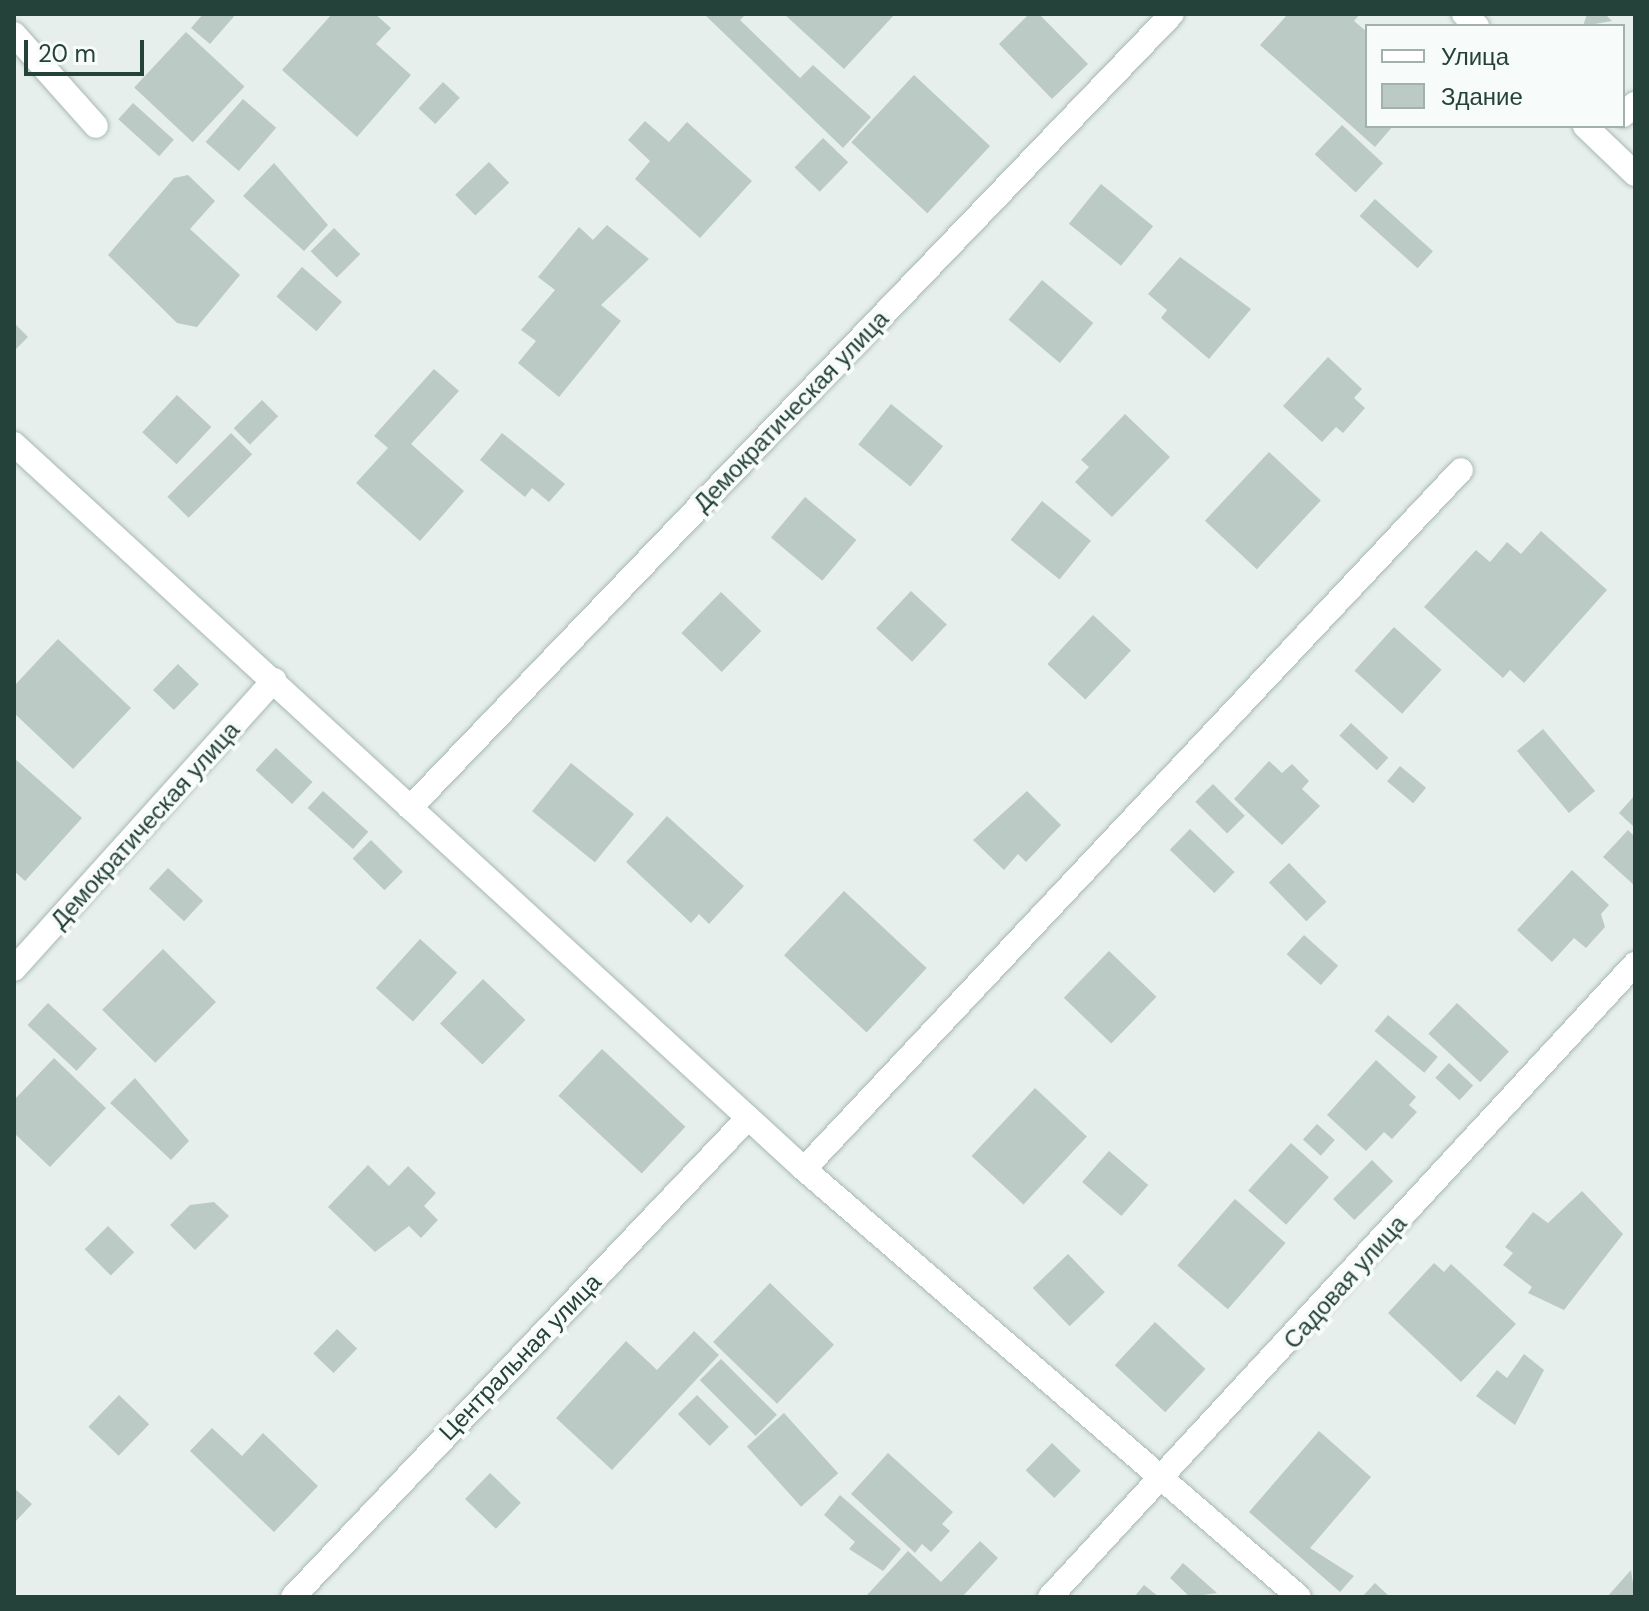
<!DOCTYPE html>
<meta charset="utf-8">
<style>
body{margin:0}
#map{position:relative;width:1649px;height:1611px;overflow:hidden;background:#e6efeb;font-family:"DM Sans",sans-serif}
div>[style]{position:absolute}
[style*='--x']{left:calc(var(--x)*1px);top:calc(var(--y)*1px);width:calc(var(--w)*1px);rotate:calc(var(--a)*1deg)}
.building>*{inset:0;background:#bbcac4;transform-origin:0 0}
.roads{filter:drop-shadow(0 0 2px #a8b8b2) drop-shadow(0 0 2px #a8b8b2)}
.minor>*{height:24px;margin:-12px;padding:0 12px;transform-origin:12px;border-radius:12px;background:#fff}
span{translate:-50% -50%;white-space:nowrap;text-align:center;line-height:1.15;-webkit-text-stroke:8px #f7fbf9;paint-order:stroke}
.street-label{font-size:24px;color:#24423a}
.frame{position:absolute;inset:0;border:16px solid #24423a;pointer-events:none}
.legend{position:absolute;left:1365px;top:24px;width:260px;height:104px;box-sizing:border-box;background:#f7fbf9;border:2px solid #a3b1ad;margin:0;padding:10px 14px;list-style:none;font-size:24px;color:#24423a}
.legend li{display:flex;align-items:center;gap:16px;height:40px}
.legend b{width:40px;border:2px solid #a3b1ad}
.scale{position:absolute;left:24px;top:40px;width:120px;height:36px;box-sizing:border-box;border:4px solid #24423a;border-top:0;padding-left:10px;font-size:24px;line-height:28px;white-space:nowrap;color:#24423a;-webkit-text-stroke:6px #f7fbf9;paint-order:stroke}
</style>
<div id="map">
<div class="building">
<div style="clip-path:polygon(203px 14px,236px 14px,210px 44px,191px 28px)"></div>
<div style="clip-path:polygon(332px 14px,375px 14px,391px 28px,376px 44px,411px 75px,357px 137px,282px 70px)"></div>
<div style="clip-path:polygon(704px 14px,746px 14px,740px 20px,800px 78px,813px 65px,871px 117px,843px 148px)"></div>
<div style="clip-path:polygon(784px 14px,895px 14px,844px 69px)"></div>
<div style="clip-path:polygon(1029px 14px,1039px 14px,1088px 64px,1052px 99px,999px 44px)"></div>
<div style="clip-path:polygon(1288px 14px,1360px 14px,1354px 21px,1367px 32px,1367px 126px,1393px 126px,1375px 147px,1260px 45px)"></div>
<div style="clip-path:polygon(1587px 14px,1605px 14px,1612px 21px,1583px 26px)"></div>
<div style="left:186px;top:32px;width:80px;height:76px;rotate:43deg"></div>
<div style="left:914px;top:75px;width:104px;height:92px;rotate:43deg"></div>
<div style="left:443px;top:82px;width:23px;height:36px;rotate:43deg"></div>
<div style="left:243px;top:99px;width:44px;height:57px;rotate:41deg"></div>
<div style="left:133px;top:103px;width:55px;height:22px;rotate:42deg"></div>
<div style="clip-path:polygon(645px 121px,669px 142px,687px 122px,752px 181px,700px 238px,635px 179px,650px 161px,628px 140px)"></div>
<div style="left:1342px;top:125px;width:56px;height:40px;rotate:43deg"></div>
<div style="left:823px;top:138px;width:35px;height:41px;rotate:44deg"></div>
<div style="left:489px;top:162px;width:29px;height:47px;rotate:46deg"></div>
<div style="clip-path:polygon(274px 163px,328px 225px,304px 251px,243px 196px)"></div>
<div style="clip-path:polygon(188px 175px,215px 201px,190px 229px,240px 275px,197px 327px,177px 323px,108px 255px,174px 178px)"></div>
<div style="left:1101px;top:184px;width:67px;height:51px;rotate:39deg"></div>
<div style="left:1375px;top:199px;width:78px;height:23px;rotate:42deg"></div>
<div style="clip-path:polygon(607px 225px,649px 259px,601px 305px,621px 321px,559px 397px,518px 363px,536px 341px,521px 330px,555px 290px,538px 277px,579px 227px,593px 240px)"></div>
<div style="left:334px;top:228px;width:37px;height:33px;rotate:45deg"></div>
<div style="clip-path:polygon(1180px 257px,1251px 309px,1209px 359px,1161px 318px,1167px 310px,1148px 294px)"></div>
<div style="left:302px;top:267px;width:53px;height:39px;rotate:41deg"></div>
<div style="left:1042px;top:280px;width:67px;height:52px;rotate:40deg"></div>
<div style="clip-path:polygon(14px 323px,28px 337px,14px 351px)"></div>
<div style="clip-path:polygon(1328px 357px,1362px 389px,1354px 398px,1365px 408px,1343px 433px,1336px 427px,1322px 442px,1283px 406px)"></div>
<div style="clip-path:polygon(434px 369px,459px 391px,411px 444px,464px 491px,420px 541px,356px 483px,388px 448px,374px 436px)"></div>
<div style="left:177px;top:395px;width:47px;height:51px;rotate:43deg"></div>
<div style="left:262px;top:400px;width:23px;height:40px;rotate:45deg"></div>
<div style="left:891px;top:404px;width:67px;height:52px;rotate:39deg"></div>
<div style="clip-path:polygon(1125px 414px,1170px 457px,1112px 517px,1075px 482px,1089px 467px,1081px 460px)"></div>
<div style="left:231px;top:433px;width:30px;height:90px;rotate:45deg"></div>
<div style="clip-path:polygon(502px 433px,565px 484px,549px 502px,532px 488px,525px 497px,480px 460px)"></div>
<div style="left:1269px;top:452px;width:71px;height:94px;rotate:43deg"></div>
<div style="left:805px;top:497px;width:67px;height:53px;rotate:40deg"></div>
<div style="left:1042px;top:501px;width:63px;height:50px;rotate:39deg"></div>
<div style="clip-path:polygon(1541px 531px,1607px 590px,1524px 683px,1510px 670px,1503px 678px,1424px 607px,1476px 550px,1490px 562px,1507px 542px,1521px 554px)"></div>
<div style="left:911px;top:591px;width:49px;height:51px;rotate:43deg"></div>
<div style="left:721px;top:592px;width:56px;height:57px;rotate:44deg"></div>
<div style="left:1093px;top:615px;width:52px;height:67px;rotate:43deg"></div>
<div style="left:1394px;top:627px;width:64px;height:59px;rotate:42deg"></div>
<div style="clip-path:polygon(58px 639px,131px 708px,73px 769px,14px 713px,14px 686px)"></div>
<div style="left:178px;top:664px;width:29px;height:36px;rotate:44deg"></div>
<div style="left:1351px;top:723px;width:51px;height:17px;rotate:43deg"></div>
<div style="left:1543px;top:729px;width:81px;height:34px;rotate:50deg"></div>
<div style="left:276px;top:748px;width:50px;height:30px;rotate:43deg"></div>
<div style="clip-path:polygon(14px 758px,82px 818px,25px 881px,14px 871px)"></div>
<div style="clip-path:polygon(1269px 761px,1282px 773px,1292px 764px,1309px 781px,1302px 789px,1320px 806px,1282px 845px,1234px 799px)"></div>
<div style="left:571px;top:763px;width:81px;height:62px;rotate:39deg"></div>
<div style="left:1400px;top:766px;width:34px;height:20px;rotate:40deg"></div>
<div style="left:1213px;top:784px;width:45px;height:25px;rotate:45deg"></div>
<div style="left:323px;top:791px;width:61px;height:23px;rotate:42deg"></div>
<div style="clip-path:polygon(1027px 791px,1061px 825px,1026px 862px,1018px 854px,1004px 870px,973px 840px)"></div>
<div style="clip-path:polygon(1635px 795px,1635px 828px,1619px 813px)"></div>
<div style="clip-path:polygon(667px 816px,744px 886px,709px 924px,699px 914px,691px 923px,626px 862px)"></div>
<div style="left:1190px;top:829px;width:62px;height:29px;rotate:44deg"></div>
<div style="clip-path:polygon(1628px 830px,1635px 837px,1635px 886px,1603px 857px)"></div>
<div style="left:371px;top:840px;width:45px;height:26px;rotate:45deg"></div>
<div style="left:1289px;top:863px;width:54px;height:28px;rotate:46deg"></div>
<div style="left:168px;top:868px;width:48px;height:28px;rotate:43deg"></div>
<div style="clip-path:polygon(1572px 870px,1609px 905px,1601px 914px,1605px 927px,1586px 948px,1574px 938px,1552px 962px,1517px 930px)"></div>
<div style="left:844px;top:891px;width:113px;height:88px;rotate:43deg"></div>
<div style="left:1304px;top:935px;width:46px;height:26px;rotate:42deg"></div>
<div style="left:420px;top:939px;width:50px;height:66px;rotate:42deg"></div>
<div style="left:163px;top:949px;width:75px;height:86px;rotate:45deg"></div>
<div style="left:1109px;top:951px;width:66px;height:65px;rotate:44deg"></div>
<div style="left:483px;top:979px;width:59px;height:62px;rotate:44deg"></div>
<div style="left:48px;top:1003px;width:67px;height:30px;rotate:43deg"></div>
<div style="left:1457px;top:1003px;width:71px;height:42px;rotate:43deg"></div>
<div style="left:1388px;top:1015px;width:65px;height:21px;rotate:40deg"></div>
<div style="left:602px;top:1049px;width:114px;height:64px;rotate:43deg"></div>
<div style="clip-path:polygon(54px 1058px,106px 1108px,50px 1167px,14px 1133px,14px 1100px)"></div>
<div style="clip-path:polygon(1376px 1060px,1416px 1097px,1409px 1105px,1417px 1112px,1392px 1139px,1384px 1132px,1366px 1151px,1327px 1115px)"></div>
<div style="left:1449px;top:1063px;width:33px;height:20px;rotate:43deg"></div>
<div style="clip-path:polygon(135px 1078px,189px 1141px,171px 1160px,110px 1103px)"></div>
<div style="left:1035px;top:1088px;width:71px;height:93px;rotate:43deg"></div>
<div style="left:1317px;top:1124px;width:24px;height:21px;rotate:42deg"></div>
<div style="left:1291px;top:1143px;width:51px;height:64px;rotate:42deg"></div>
<div style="left:1109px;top:1151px;width:52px;height:41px;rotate:41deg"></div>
<div style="left:1372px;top:1160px;width:30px;height:55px;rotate:45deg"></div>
<div style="clip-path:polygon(368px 1165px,389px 1186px,408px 1166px,436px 1193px,424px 1206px,438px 1220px,421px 1238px,409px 1226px,375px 1252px,328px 1207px)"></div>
<div style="clip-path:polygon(1582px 1191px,1623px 1234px,1564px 1310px,1528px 1293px,1532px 1287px,1503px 1265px,1513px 1253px,1505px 1247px,1533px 1212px,1548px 1223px)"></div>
<div style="left:1235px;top:1199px;width:67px;height:88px;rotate:41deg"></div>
<div style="clip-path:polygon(214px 1202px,229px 1216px,195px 1250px,170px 1225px,190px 1205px)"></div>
<div style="left:108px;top:1226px;width:37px;height:33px;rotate:45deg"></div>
<div style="left:1068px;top:1254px;width:53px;height:49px;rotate:46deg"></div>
<div style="clip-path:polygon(1434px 1263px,1444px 1272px,1451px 1264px,1516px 1324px,1461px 1382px,1388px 1313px)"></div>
<div style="left:770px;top:1283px;width:89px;height:82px;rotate:44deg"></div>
<div style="left:1155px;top:1322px;width:69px;height:59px;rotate:43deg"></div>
<div style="left:337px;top:1329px;width:28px;height:34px;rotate:44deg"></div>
<div style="clip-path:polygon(694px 1331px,719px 1355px,612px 1470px,556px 1418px,626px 1341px,657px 1370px)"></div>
<div style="clip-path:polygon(1524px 1354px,1544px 1370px,1515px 1425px,1476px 1396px,1497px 1370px,1507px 1378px)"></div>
<div style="left:721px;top:1359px;width:79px;height:30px;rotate:45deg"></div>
<div style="left:119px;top:1395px;width:42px;height:44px;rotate:44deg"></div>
<div style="left:697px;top:1395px;width:45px;height:27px;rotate:45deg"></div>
<div style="left:784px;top:1413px;width:81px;height:50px;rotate:48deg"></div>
<div style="clip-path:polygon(212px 1428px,242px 1456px,263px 1433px,318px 1486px,274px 1532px,190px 1451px)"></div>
<div style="clip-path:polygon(1319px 1431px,1371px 1477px,1310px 1548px,1354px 1576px,1340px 1592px,1249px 1512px)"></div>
<div style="left:1052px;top:1443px;width:40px;height:38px;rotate:44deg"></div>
<div style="clip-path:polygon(888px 1453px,953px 1512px,942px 1524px,950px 1531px,931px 1552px,922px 1544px,915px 1553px,851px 1494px)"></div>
<div style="left:490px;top:1473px;width:43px;height:36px;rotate:44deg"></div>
<div style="clip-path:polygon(14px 1488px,32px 1504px,14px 1523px)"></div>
<div style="clip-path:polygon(840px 1495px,901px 1549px,883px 1571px,849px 1549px,855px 1542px,824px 1515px)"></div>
<div style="clip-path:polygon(980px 1541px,998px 1558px,962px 1597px,867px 1595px,908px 1551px,941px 1582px)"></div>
<div style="clip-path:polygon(1183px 1563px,1217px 1593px,1190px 1597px,1170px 1578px)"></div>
<div style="clip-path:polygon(1631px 1570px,1635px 1597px,1607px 1597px)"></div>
<div style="clip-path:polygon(1375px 1583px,1390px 1597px,1362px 1597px)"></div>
<div style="clip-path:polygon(1144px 1585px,1159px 1597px,1134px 1597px)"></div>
</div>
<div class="roads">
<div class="minor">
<div style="--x:1464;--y:14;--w:18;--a:43"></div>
<div style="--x:14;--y:34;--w:123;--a:48.3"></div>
<div style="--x:1623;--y:115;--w:16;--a:-43"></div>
<div style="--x:1585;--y:126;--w:69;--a:43.8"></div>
<div style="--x:14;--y:444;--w:1072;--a:42.54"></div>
<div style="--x:804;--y:1169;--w:654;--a:40.85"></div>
<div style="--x:410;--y:808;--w:1100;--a:-46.18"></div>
<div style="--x:14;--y:969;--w:389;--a:-48"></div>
<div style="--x:804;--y:1169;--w:959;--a:-46.77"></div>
<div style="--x:293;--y:1597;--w:661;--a:-46.47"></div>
<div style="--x:1050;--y:1597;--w:862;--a:-47.26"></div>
</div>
</div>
<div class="street-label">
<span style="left:791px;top:411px;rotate:-46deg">Демократическая улица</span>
<span style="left:145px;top:825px;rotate:-48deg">Демократическая улица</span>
<span style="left:1345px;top:1282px;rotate:-48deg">Садовая улица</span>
<span style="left:520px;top:1357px;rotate:-46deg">Центральная улица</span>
</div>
<div class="frame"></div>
<ul class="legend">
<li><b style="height:10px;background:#fff"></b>Улица</li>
<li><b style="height:22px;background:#bbcac4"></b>Здание</li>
</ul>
<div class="scale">20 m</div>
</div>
